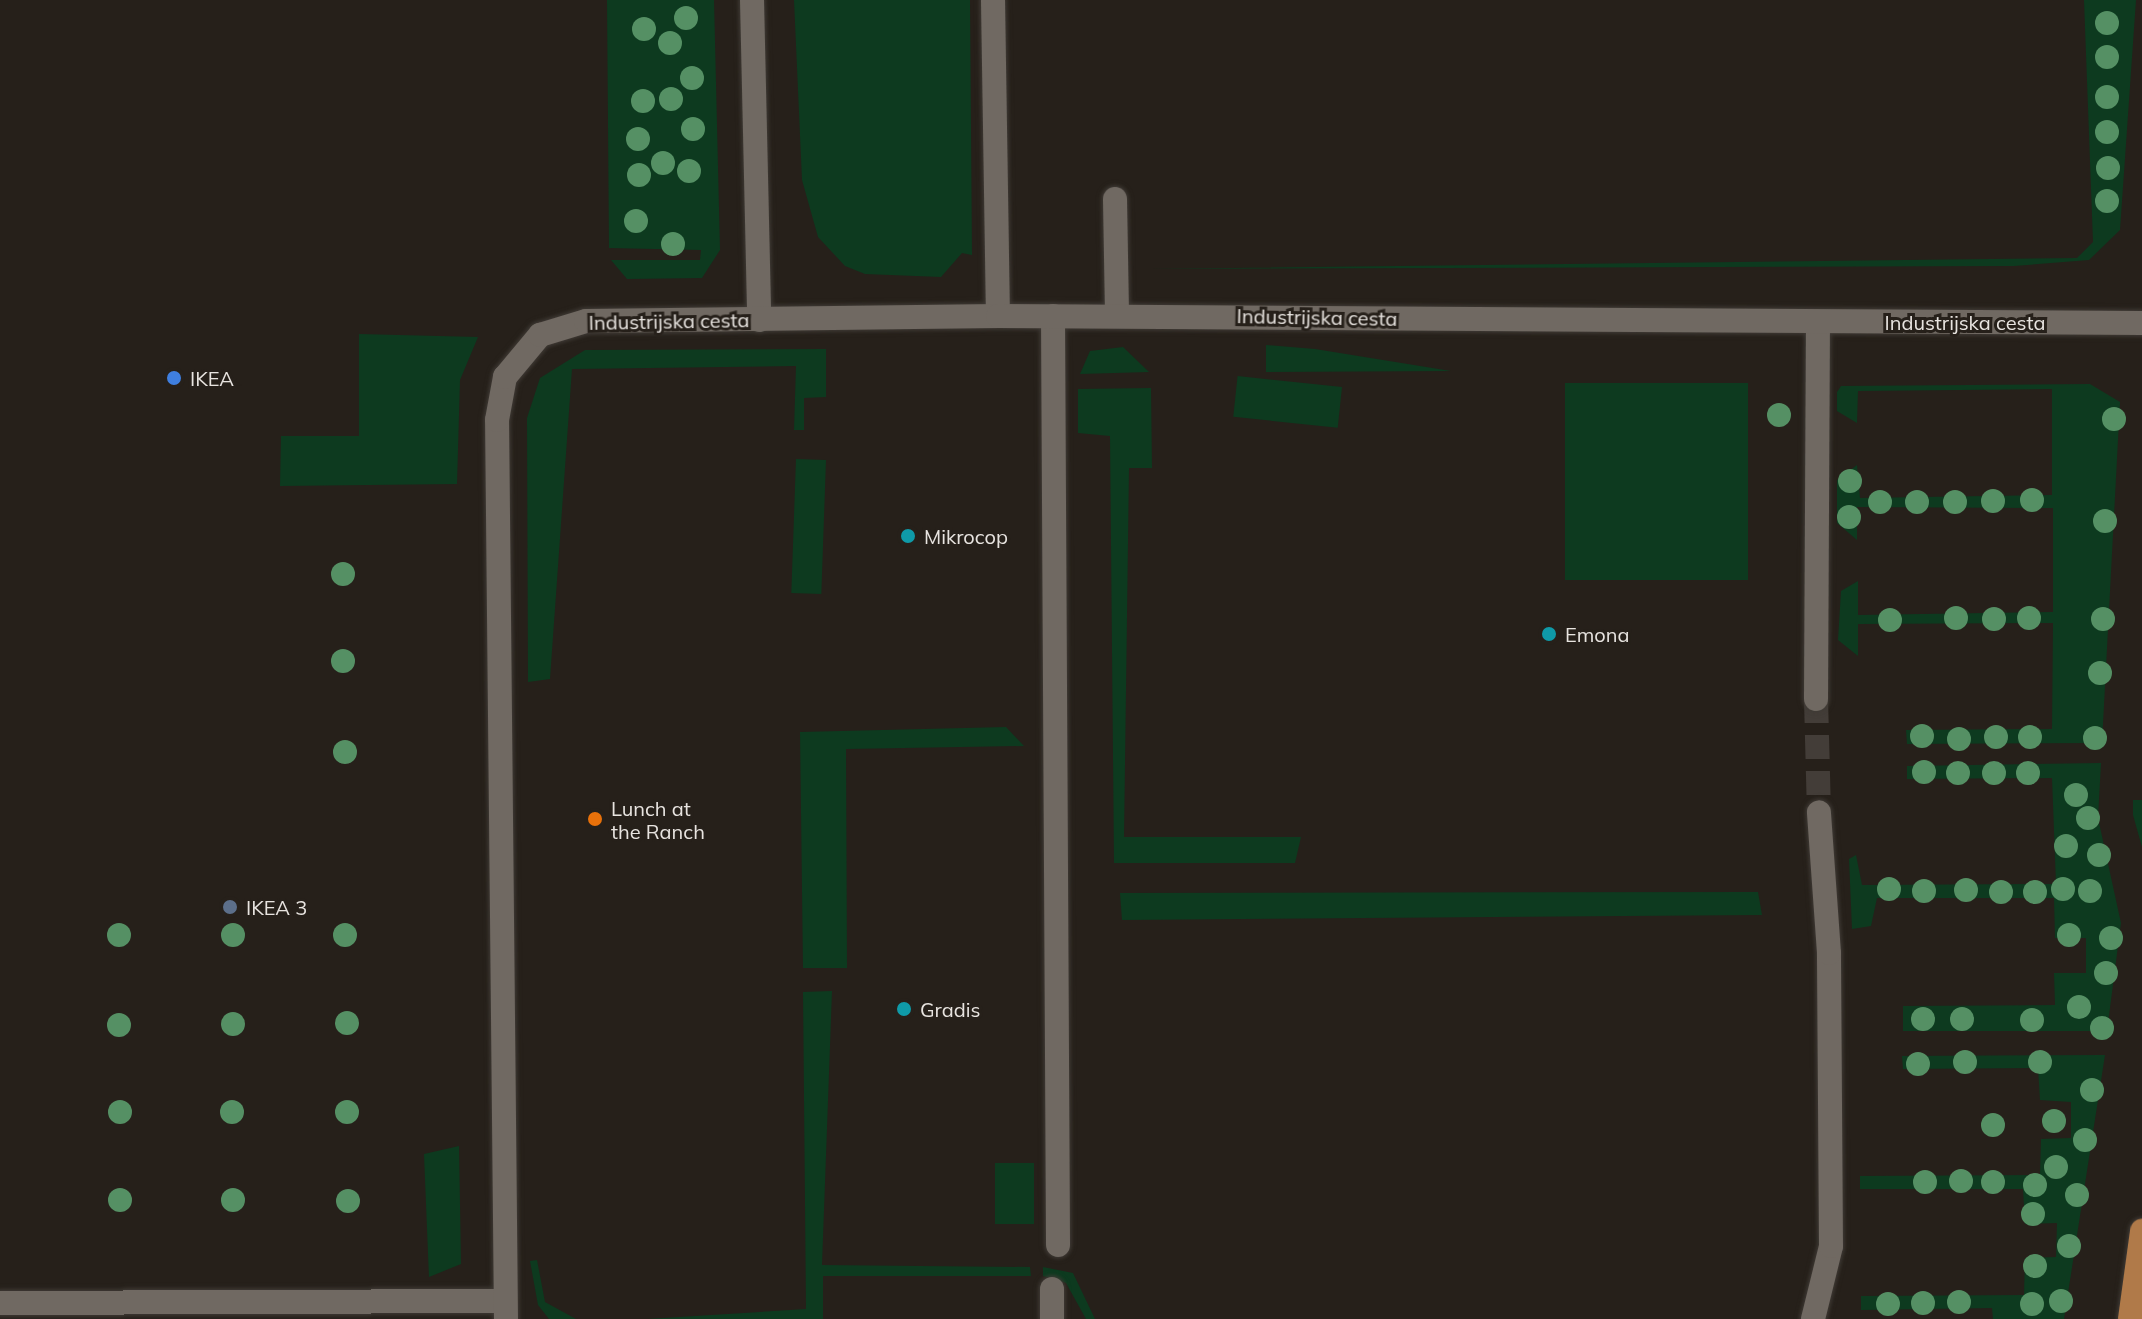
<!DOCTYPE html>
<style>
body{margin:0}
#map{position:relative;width:2142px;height:1319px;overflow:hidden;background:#26201a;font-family:Mulish,sans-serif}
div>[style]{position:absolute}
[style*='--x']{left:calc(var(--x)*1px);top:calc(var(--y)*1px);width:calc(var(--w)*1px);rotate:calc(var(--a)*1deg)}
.green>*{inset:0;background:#0d3a1f;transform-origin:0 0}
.minor-tunnel>*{height:24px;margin-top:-12px;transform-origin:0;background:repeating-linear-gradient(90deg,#433d38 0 24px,transparent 0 36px)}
.roads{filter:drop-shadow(0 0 2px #3f3a35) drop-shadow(0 0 2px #3f3a35)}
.minor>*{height:24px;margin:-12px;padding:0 12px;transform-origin:12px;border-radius:12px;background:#706962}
.major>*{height:24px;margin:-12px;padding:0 12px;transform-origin:12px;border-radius:12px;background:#b07a49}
.trees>*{width:24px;height:24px;margin:-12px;border-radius:50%;background:#559064}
.dots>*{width:22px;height:22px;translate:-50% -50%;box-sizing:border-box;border:4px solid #26201a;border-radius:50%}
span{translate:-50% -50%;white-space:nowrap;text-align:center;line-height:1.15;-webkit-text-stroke:6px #26201a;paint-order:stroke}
.street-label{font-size:20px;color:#e8e4e0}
.poi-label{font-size:20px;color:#e8e4e0}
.left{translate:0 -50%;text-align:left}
</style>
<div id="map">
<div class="green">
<div style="clip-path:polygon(607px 0,714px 0,720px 250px,702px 278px,627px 279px,611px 260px,700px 260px,701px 250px,609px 248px)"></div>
<div style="clip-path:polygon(794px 0,970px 0,972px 255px,962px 253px,941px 277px,865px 274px,845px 266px,818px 237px,802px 180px)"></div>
<div style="clip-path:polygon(2084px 0,2136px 0,2120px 230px,2089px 260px,2014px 266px,1150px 269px,2077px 258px,2093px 242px)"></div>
<div style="clip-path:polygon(359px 334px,478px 337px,460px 380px,457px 484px,280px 486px,281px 436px,359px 436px)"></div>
<div style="clip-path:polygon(1266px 345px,1315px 349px,1451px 371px,1266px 372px)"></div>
<div style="clip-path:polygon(1123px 347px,1149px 372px,1080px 374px,1090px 351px)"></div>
<div style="clip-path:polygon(826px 349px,826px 397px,804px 398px,804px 430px,794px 430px,796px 366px,572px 369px,550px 679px,528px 682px,527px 418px,540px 378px,585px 350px)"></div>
<div style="left:1748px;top:383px;width:197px;height:183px;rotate:90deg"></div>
<div style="clip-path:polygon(2090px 384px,2120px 402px,2102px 743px,1907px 744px,1906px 730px,2052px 729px,2053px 623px,1858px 624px,1858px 656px,1838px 640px,1841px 591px,1858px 581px,1858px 615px,2053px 612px,2053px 508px,1857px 507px,1857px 540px,1837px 523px,1837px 480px,1857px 465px,1860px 498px,2052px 495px,2052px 389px,1858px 391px,1857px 423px,1837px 411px,1837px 392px,1841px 386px)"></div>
<div style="left:1342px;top:387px;width:41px;height:105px;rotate:96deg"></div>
<div style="clip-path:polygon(1151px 388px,1152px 468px,1129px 468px,1124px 837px,1301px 837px,1295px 863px,1114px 863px,1110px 436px,1078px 433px,1078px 389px)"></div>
<div style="left:796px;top:459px;width:30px;height:134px;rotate:2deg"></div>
<div style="clip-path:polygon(1006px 727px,1024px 746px,846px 749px,847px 968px,803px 968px,800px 732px)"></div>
<div style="clip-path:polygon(2101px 763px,2098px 818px,2121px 923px,2107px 1031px,1903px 1031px,1903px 1006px,2055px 1005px,2054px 973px,2086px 973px,2086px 938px,2055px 938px,2054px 898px,1877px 898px,1871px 926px,1852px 929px,1849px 859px,1856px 855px,1862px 885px,2056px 884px,2052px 778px,1907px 779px,1907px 766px)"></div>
<div style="clip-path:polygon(2133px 800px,2142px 800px,2142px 847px,2133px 815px)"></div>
<div style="clip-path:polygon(1758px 892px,1762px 915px,1122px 920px,1120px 893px)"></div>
<div style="clip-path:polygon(832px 991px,822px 1265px,1030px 1267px,1031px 1276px,823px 1276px,823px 1319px,647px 1319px,806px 1309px,803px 992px)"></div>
<div style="clip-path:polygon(2105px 1055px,2064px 1319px,1993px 1319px,1992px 1308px,1861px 1310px,1861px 1296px,2024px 1295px,2025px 1258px,2056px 1257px,2057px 1223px,2025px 1224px,2023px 1189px,1860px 1189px,1860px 1176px,2040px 1175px,2041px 1139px,2071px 1138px,2071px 1102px,2040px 1100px,2038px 1068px,1903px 1069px,1902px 1056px)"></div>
<div style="clip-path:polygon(459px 1146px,461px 1264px,429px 1277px,424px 1154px)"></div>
<div style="left:995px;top:1163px;width:39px;height:61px"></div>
<div style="clip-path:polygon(537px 1260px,545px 1302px,576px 1319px,549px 1319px,538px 1305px,530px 1261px)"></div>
<div style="clip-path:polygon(1043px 1267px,1073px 1273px,1095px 1319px,1086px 1319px,1066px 1283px,1043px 1276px)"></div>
</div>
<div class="minor-tunnel">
<div style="--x:1816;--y:699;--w:113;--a:88.5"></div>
</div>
<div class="roads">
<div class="minor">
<div style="--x:752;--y:0;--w:320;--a:88.7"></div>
<div style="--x:993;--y:0;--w:316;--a:89.1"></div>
<div style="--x:1115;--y:199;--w:116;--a:89"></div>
<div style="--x:1053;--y:316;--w:929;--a:89.69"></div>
<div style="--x:1816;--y:699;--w:377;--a:-89.7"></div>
<div style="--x:0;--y:1303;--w:502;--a:-0.23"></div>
<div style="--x:506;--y:1319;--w:899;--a:-90.57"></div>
<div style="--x:497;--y:420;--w:44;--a:-79.5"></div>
<div style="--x:505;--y:377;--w:55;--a:-50.2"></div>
<div style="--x:540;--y:335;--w:48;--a:-16.9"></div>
<div style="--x:586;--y:321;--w:412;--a:-0.7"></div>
<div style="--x:998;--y:316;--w:1144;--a:0.35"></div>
<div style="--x:1052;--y:1319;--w:30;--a:-90"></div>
<div style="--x:1813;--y:1319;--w:75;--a:-76.1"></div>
<div style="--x:1831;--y:1246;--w:293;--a:-90.4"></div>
<div style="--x:1829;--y:953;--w:141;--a:-94.1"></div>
</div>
<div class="major">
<div style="--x:2130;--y:1319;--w:89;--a:-82.2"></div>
</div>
</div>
<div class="trees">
<div style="left:686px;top:18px"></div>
<div style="left:2107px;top:23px"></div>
<div style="left:644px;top:29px"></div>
<div style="left:670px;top:43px"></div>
<div style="left:2107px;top:57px"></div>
<div style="left:692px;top:78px"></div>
<div style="left:2107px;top:97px"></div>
<div style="left:671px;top:99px"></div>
<div style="left:643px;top:101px"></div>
<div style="left:693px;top:129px"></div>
<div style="left:2107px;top:132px"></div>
<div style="left:638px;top:139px"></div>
<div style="left:663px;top:163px"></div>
<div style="left:2108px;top:168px"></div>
<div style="left:689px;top:171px"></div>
<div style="left:639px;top:175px"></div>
<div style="left:2107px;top:201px"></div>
<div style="left:636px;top:221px"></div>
<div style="left:673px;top:244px"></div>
<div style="left:1779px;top:415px"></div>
<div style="left:2114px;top:419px"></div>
<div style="left:1850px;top:481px"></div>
<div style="left:2032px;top:500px"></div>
<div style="left:1993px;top:501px"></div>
<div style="left:1880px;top:502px"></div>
<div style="left:1917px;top:502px"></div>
<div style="left:1955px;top:502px"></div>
<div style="left:1849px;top:517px"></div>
<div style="left:2105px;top:521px"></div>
<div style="left:343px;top:574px"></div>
<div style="left:1956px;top:618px"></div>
<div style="left:2029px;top:618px"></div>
<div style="left:1994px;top:619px"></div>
<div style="left:2103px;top:619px"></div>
<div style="left:1890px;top:620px"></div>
<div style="left:343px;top:661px"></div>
<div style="left:2100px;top:673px"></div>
<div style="left:1922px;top:736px"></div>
<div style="left:1996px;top:737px"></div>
<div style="left:2030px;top:737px"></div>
<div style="left:2095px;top:738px"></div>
<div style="left:1959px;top:739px"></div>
<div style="left:345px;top:752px"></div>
<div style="left:1924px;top:772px"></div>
<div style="left:1958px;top:773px"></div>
<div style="left:1994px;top:773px"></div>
<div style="left:2028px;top:773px"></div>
<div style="left:2076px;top:795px"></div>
<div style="left:2088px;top:818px"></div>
<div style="left:2066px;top:846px"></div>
<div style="left:2099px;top:855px"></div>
<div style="left:1889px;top:889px"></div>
<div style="left:2063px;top:889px"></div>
<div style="left:1966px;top:890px"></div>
<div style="left:1924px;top:891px"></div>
<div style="left:2090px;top:891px"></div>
<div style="left:2001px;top:892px"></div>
<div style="left:2035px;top:892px"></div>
<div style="left:119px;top:935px"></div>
<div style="left:233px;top:935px"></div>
<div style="left:345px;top:935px"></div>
<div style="left:2069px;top:935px"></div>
<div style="left:2111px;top:938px"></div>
<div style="left:2106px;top:973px"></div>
<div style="left:2079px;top:1007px"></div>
<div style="left:1923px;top:1019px"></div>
<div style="left:1962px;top:1019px"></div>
<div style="left:2032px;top:1020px"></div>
<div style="left:347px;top:1023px"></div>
<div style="left:233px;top:1024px"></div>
<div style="left:119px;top:1025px"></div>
<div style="left:2102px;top:1028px"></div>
<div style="left:1965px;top:1062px"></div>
<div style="left:2040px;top:1062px"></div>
<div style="left:1918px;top:1064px"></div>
<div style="left:2092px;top:1090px"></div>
<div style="left:120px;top:1112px"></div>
<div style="left:232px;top:1112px"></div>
<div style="left:347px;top:1112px"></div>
<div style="left:2054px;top:1121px"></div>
<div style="left:1993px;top:1125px"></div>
<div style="left:2085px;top:1140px"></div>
<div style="left:2056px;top:1167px"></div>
<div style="left:1961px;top:1181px"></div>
<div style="left:1925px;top:1182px"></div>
<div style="left:1993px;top:1182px"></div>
<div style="left:2035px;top:1185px"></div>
<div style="left:2077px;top:1195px"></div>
<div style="left:120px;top:1200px"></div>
<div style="left:233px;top:1200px"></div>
<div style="left:348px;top:1201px"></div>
<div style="left:2033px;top:1214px"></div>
<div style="left:2069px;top:1246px"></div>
<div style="left:2035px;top:1266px"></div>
<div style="left:2061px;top:1301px"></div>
<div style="left:1959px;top:1302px"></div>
<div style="left:1923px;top:1303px"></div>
<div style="left:1888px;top:1304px"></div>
<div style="left:2032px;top:1304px"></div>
</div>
<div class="dots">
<div style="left:174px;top:378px;background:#3f7fe0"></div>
<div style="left:908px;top:536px;background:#0f9aa8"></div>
<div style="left:1549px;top:634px;background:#0f9aa8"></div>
<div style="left:595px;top:819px;background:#e8710a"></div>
<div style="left:230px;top:907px;background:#5c6f8a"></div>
<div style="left:904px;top:1009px;background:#0f9aa8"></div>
</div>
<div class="street-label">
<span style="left:1317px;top:317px;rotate:1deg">Industrijska cesta</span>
<span style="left:669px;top:321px;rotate:-1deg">Industrijska cesta</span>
<span style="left:1965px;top:322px">Industrijska cesta</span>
</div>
<div class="poi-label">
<span class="left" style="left:190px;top:378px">IKEA</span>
<span class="left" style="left:924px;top:536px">Mikrocop</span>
<span class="left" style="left:1565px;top:634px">Emona</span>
<span class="left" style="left:611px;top:820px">Lunch at<br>the Ranch</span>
<span class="left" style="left:246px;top:907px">IKEA 3</span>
<span class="left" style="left:920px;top:1009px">Gradis</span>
</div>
</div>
